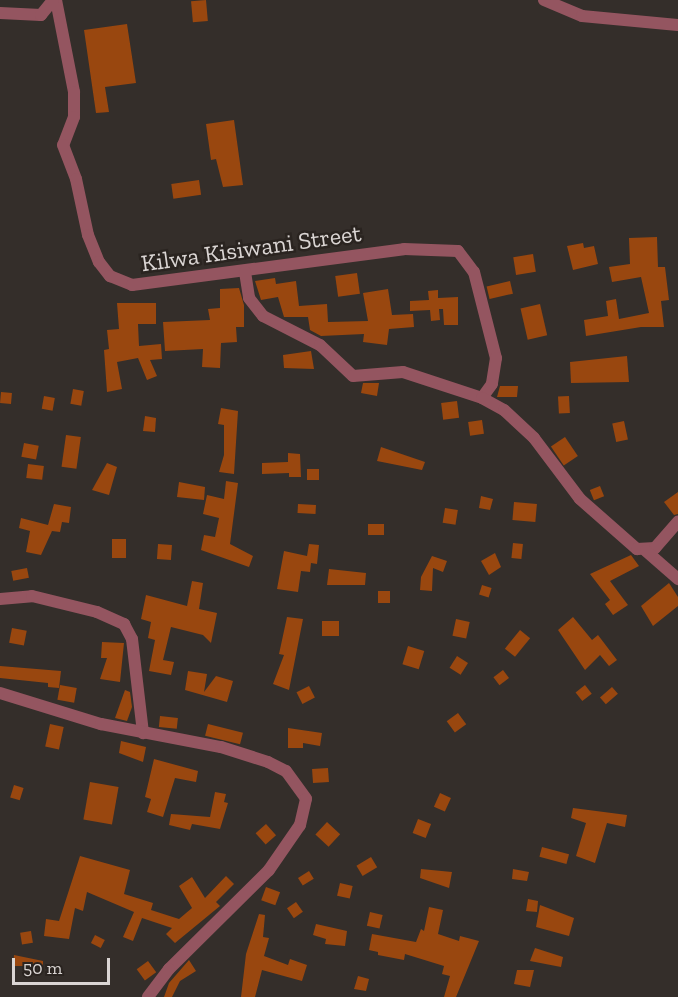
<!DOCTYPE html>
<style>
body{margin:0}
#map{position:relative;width:678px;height:997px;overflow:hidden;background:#342e2a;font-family:"Zilla Slab",serif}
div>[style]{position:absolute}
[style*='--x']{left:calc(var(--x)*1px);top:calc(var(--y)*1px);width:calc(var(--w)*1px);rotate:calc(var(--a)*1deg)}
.building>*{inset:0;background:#99470f;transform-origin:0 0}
.minor>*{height:12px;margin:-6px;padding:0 6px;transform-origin:6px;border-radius:6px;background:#945560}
span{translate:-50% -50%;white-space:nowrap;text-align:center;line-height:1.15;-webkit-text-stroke:5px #2a2420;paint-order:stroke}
.street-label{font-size:24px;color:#dad5d3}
.scale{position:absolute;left:12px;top:958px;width:98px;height:27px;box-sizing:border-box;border:3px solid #dad5d3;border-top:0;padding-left:8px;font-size:18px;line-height:21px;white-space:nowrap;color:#dad5d3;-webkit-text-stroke:4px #2a2420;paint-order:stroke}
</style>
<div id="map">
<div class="building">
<div style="left:206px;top:0;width:21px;height:15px;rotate:85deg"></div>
<div style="clip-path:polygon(127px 24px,136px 83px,105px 87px,109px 112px,96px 113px,84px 30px)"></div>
<div style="clip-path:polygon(234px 120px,243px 185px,223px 187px,216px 159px,211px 160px,206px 124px)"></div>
<div style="left:199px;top:180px;width:15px;height:28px;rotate:82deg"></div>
<div style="clip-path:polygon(657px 237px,658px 267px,665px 267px,669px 300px,661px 301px,664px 327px,641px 327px,586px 336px,584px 320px,608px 316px,606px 301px,616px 299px,619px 319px,649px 313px,641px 277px,612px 282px,609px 267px,630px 264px,629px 238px)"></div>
<div style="clip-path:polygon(583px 243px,584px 248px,594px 246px,598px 264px,573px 270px,567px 246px)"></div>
<div style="left:533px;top:254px;width:18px;height:20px;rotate:81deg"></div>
<div style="left:357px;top:273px;width:21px;height:22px;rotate:82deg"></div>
<div style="clip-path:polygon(275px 278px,276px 284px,296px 281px,299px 306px,327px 304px,328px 322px,368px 321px,363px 293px,388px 289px,392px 315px,413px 314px,414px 327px,389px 329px,387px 345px,363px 342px,364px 334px,321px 336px,310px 330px,308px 317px,284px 317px,278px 297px,261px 300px,255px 281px)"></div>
<div style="left:510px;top:281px;width:13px;height:24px;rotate:77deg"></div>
<div style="clip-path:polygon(239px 288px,244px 305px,244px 327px,236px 327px,237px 342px,221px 343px,220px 368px,202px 367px,203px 349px,165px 351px,163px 322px,210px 320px,208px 309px,220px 308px,220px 289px)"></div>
<div style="clip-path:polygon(438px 290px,438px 298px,458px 297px,458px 325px,444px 325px,443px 309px,439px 309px,440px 320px,431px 321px,430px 310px,410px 311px,410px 301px,429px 300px,428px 291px)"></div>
<div style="clip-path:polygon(117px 303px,156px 303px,156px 324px,138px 324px,139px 346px,161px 344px,162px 359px,150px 360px,157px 376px,147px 380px,138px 358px,117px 362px,122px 389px,107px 392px,104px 350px,109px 349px,107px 330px,119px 329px)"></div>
<div style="left:540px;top:304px;width:32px;height:20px;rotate:77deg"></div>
<div style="clip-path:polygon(311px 351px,314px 369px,284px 368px,283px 355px)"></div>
<div style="clip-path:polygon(627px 356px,629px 382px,571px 383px,570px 362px)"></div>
<div style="clip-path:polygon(363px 383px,379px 383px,377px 396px,361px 393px)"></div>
<div style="clip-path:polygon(500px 386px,518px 386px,517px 397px,497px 397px)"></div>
<div style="left:73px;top:389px;width:11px;height:15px;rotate:10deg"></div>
<div style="left:1px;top:392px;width:11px;height:11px;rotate:5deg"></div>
<div style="left:44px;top:396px;width:11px;height:13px;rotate:10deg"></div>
<div style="left:569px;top:396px;width:17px;height:11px;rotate:87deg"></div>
<div style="left:457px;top:401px;width:17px;height:16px;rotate:83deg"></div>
<div style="clip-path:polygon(221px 408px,238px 411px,234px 474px,219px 472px,224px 455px,224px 425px,218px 424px)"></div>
<div style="clip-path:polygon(145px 416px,156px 418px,155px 432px,143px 431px)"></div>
<div style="left:482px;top:420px;width:14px;height:14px;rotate:82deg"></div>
<div style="left:624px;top:421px;width:19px;height:12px;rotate:78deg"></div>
<div style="left:66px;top:435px;width:15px;height:32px;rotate:8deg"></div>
<div style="left:565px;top:437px;width:23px;height:17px;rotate:56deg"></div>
<div style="left:24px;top:443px;width:15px;height:14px;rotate:11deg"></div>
<div style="clip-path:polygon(381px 447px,425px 462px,422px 470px,377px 461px)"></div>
<div style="clip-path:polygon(288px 453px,300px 454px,301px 477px,289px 477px,289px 473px,262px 474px,262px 463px,288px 462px)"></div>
<div style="clip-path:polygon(107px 463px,117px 467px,109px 495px,92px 490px)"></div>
<div style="left:28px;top:464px;width:16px;height:14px;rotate:7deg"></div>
<div style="left:319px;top:469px;width:11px;height:12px;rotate:90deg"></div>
<div style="clip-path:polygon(226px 481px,238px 483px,230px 544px,253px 556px,249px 567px,201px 550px,204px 535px,215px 537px,219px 518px,203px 514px,207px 495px,224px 499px)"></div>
<div style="clip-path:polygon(179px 482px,205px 487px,204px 500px,177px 497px)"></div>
<div style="left:600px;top:486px;width:11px;height:11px;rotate:68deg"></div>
<div style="clip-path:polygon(678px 492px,678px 514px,674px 515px,664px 502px)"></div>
<div style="clip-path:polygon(481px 496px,493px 499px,490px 510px,479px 508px)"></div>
<div style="left:514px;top:502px;width:23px;height:18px;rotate:5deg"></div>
<div style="clip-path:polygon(54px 504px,71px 507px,69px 523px,62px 522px,60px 532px,52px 531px,41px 555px,26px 552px,30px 531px,19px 528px,21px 518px,48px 525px)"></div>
<div style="left:298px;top:504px;width:18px;height:9px;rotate:3deg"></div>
<div style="left:445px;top:508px;width:13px;height:15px;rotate:9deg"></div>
<div style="left:384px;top:524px;width:11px;height:16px;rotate:90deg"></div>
<div style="left:112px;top:539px;width:14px;height:19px"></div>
<div style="left:513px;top:543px;width:10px;height:15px;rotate:6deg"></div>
<div style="left:158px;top:544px;width:14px;height:15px;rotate:4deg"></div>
<div style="clip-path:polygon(309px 544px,319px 545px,317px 564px,311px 563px,310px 572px,301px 571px,298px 592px,277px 589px,284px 551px,307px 556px)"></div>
<div style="clip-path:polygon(495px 553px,501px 567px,489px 575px,481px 561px)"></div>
<div style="clip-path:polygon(631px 555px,639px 566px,610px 581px,628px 605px,613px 615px,605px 604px,610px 600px,590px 574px)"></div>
<div style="clip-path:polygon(432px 556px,447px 561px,443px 572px,433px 568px,432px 591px,420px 590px,421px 577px)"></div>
<div style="left:27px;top:568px;width:10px;height:16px;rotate:79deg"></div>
<div style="clip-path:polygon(329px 569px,366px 573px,365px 585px,327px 585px)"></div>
<div style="clip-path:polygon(192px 581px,203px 583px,199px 609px,217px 613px,211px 643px,203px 635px,171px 627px,163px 660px,174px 662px,171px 675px,149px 671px,155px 640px,148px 638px,151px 622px,141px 619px,146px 595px,187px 606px)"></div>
<div style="clip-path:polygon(669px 583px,678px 597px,678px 606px,653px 626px,641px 606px)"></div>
<div style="left:482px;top:585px;width:10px;height:10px;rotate:17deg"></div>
<div style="left:378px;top:591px;width:12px;height:12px"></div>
<div style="clip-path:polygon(287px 617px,303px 619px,289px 690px,273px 684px,284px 655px,279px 654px)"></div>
<div style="clip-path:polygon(573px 617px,592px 640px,598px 635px,617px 660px,609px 666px,600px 655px,585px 670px,558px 630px)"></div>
<div style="left:456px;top:619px;width:14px;height:17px;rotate:12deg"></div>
<div style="left:322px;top:621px;width:17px;height:15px"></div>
<div style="left:12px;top:628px;width:15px;height:15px;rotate:11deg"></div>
<div style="left:520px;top:630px;width:13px;height:24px;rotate:39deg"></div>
<div style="clip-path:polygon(102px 642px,124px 643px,120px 682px,100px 679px,107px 658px,101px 658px)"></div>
<div style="left:408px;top:646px;width:17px;height:19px;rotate:17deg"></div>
<div style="left:457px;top:656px;width:13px;height:14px;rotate:32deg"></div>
<div style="clip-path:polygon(0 666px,61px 671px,59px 688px,48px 687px,48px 683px,0 678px)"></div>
<div style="left:503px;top:670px;width:10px;height:12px;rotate:53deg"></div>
<div style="clip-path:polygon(188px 671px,207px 674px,204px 692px,216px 676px,233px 681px,227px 702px,185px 690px)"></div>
<div style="left:60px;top:685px;width:17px;height:15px;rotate:10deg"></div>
<div style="left:585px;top:685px;width:11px;height:12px;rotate:52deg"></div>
<div style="left:309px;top:686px;width:13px;height:14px;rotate:63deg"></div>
<div style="left:612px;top:687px;width:9px;height:16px;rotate:49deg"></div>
<div style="clip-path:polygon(125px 690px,130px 692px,132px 707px,127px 721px,115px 718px)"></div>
<div style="left:458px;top:713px;width:14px;height:14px;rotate:54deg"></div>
<div style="left:160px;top:716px;width:18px;height:11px;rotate:6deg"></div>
<div style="left:50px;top:724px;width:14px;height:23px;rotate:12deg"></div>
<div style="left:208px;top:724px;width:36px;height:12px;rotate:14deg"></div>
<div style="clip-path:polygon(288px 728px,322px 733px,320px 746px,303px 743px,303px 748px,288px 748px)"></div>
<div style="clip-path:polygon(121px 741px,146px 747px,143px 762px,119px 753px)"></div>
<div style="clip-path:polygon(154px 759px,198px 771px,196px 782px,175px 778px,163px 817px,147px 812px,151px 799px,145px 797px)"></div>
<div style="left:328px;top:768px;width:14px;height:16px;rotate:86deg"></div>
<div style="left:90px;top:782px;width:29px;height:38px;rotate:10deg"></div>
<div style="left:14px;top:785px;width:10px;height:13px;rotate:17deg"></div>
<div style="clip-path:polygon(215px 792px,226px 794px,224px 802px,228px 803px,220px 829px,192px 824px,190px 830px,169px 825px,171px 814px,210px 817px)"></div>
<div style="left:440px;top:793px;width:12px;height:15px;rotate:24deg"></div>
<div style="clip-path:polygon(573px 808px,627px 815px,625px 827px,607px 823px,595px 863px,576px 856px,586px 823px,571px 818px)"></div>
<div style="left:418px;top:819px;width:14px;height:15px;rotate:21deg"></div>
<div style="left:327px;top:822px;width:18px;height:17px;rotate:43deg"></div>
<div style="left:266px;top:824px;width:15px;height:14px;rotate:48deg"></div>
<div style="left:542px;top:847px;width:28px;height:10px;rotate:15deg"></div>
<div style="clip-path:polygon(80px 856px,130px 870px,124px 894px,153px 903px,151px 910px,179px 919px,192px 908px,179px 886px,192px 877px,205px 898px,226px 876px,234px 884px,216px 902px,220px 906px,175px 943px,166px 934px,172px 928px,142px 918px,133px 941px,123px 937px,134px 912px,87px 892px,83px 911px,75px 908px,69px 939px,44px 936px,46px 919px,59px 921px)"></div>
<div style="left:371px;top:857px;width:12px;height:17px;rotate:59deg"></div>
<div style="clip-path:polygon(421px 869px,452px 872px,449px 888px,420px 878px)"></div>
<div style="clip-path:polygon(513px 869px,529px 872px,527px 881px,512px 879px)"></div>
<div style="left:309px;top:871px;width:9px;height:13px;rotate:58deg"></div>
<div style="left:340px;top:883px;width:13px;height:13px;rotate:13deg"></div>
<div style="left:266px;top:887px;width:15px;height:14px;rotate:20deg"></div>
<div style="clip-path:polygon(528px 899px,538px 901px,537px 912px,526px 911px)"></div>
<div style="left:296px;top:902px;width:12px;height:11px;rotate:55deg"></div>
<div style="clip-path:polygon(540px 905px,574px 918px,569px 936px,536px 927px)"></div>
<div style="clip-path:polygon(429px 907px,443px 910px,438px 934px,459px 941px,460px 936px,479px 941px,456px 997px,444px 997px,450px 976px,442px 974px,444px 966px,405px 954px,404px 960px,378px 955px,378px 952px,369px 950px,372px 934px,416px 942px,421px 929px,424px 931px)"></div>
<div style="left:370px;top:912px;width:13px;height:14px;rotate:13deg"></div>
<div style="clip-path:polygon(259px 914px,265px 915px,263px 937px,269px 938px,264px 956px,288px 965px,290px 959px,307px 965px,302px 981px,262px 970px,255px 997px,241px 997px,246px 954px)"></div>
<div style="clip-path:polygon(316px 924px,347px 931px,345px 946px,325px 944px,326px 939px,313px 935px)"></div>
<div style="left:31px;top:931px;width:12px;height:11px;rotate:81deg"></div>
<div style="left:95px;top:935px;width:11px;height:9px;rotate:27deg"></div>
<div style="clip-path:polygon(535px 948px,563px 957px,561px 967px,530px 961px)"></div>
<div style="clip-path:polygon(14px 955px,43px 961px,43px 966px,13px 966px)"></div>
<div style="clip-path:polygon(189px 960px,196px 971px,180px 981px,172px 997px,164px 997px,169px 983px)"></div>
<div style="left:148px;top:961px;width:14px;height:14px;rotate:54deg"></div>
<div style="clip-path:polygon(517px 970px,534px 970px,530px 987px,514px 984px)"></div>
<div style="clip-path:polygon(358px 976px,369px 979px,366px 991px,354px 989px)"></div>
</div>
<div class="minor">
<div style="--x:56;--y:0;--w:94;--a:78.9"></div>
<div style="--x:74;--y:92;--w:25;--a:90"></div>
<div style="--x:74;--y:117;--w:30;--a:111"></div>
<div style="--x:63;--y:145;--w:36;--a:69"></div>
<div style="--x:76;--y:179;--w:57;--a:77.9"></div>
<div style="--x:88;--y:235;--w:29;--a:68"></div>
<div style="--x:99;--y:262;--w:18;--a:52"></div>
<div style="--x:110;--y:276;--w:24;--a:22"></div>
<div style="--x:132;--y:285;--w:274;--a:-7.5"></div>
<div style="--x:404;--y:249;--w:54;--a:2.1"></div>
<div style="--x:458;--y:251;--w:26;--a:53"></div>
<div style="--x:474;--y:272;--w:89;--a:75.7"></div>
<div style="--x:496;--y:358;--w:26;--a:99"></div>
<div style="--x:492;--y:384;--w:17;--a:126"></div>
<div style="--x:544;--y:0;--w:41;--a:22.8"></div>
<div style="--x:582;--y:16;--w:96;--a:5.4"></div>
<div style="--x:0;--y:13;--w:41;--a:2.8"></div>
<div style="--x:41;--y:15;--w:19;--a:-51"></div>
<div style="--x:245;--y:272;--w:26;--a:81"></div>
<div style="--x:249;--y:298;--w:23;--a:52"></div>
<div style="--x:263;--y:316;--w:64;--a:27"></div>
<div style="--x:320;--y:345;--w:45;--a:43.2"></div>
<div style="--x:353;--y:376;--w:50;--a:-4.6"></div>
<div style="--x:403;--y:372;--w:83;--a:18.2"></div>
<div style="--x:482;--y:398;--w:25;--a:29"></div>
<div style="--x:504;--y:410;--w:41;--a:43"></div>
<div style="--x:534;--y:438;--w:76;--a:53"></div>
<div style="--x:580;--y:499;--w:76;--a:41.3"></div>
<div style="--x:637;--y:549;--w:18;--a:-3"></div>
<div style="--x:655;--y:548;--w:35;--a:-49"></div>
<div style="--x:646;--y:551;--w:43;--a:41.2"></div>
<div style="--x:0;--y:599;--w:32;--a:-5"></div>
<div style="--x:32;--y:596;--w:67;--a:13.8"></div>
<div style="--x:97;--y:612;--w:30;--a:24"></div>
<div style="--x:124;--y:624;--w:17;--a:62"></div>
<div style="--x:132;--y:639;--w:95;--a:83.3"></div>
<div style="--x:0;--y:693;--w:106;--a:17.1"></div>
<div style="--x:101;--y:724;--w:122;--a:10.9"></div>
<div style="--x:221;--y:747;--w:49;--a:17.7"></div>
<div style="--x:268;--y:762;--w:20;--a:27"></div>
<div style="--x:286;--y:771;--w:34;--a:54"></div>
<div style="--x:306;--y:799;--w:27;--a:103"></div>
<div style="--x:300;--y:825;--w:55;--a:124.6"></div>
<div style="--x:269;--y:870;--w:141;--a:135.3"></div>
<div style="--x:169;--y:969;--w:35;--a:127"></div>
</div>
<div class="street-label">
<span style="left:251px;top:248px;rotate:-8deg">Kilwa Kisiwani Street</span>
</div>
<div class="scale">50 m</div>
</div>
